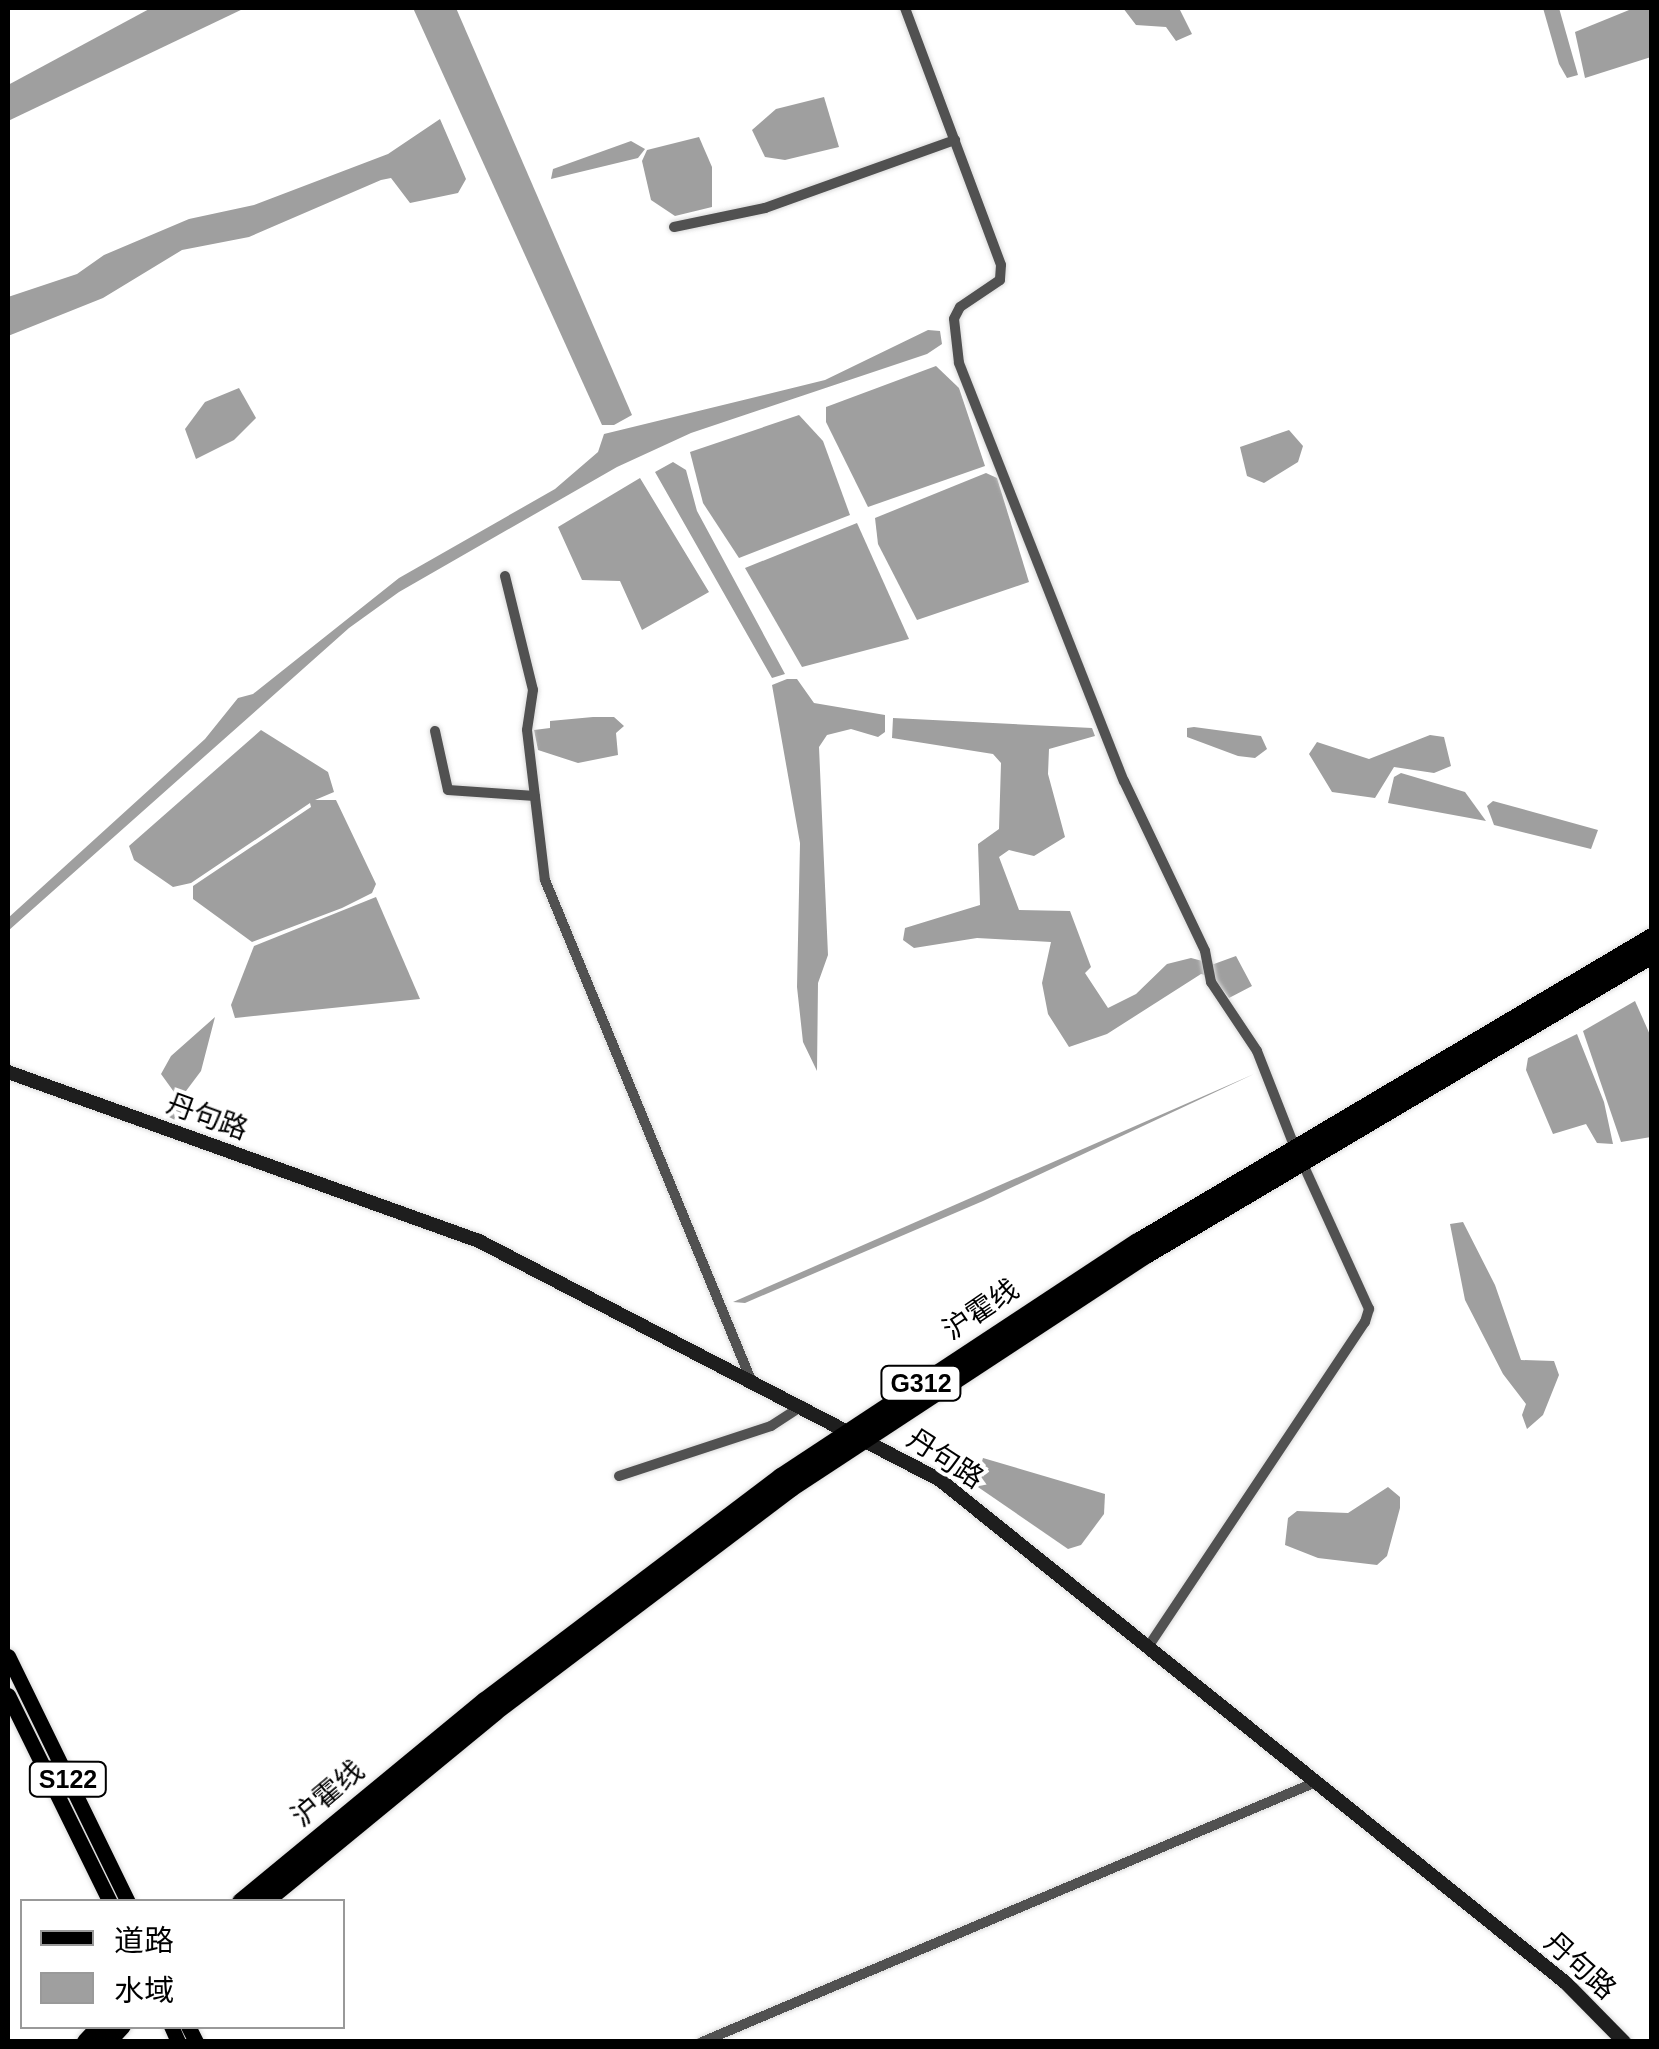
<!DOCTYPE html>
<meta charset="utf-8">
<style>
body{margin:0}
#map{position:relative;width:1659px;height:2049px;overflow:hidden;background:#fff;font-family:Arial,"Noto Sans SC",sans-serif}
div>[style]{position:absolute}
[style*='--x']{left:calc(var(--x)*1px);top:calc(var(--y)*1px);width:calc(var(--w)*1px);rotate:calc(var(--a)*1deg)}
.water>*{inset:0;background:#9f9f9f}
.roads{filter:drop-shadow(0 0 2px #dbdbdb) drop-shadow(0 0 2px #dbdbdb)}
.street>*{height:10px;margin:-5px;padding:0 5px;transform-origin:5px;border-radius:5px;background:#515151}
.secondary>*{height:14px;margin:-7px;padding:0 7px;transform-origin:7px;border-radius:7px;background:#1e1e1e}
.primary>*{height:15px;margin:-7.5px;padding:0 7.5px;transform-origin:7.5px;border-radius:7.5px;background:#000}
.highway>*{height:18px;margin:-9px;padding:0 9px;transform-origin:9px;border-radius:9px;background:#000}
span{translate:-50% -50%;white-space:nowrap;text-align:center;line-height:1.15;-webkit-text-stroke:8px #fff;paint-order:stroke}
.shield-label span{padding:2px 8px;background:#fff;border:2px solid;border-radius:8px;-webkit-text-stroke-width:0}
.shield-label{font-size:25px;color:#000;font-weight:700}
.street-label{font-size:28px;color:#000}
.frame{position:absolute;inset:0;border:10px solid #000;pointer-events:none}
.legend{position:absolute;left:20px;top:1899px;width:325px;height:130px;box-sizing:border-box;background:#fff;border:2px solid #999;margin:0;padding:12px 18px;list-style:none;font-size:30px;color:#000}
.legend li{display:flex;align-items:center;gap:20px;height:50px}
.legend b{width:50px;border:2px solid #999}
</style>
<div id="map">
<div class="water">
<div style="clip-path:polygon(151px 8px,245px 8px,8px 121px,8px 85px)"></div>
<div style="clip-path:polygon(413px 8px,456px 8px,632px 415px,614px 425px,602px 425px)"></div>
<div style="clip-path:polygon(1123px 8px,1179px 8px,1192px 34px,1176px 41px,1166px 27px,1136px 25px)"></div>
<div style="clip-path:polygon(1543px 8px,1559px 8px,1578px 75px,1567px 78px,1559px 64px)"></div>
<div style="clip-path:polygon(1634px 8px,1651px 8px,1651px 57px,1585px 78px,1575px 32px)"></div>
<div style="clip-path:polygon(824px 97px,839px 147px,785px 160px,765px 157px,752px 130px,776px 109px)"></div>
<div style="clip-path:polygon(440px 119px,466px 179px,458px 193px,410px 203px,391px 178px,381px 180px,249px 237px,182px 250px,103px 298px,8px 336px,8px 297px,77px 274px,104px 255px,189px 219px,254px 205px,388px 154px)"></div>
<div style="clip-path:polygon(699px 137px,712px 167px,712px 207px,675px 216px,651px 200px,642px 161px,647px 150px)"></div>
<div style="clip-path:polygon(631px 141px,645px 149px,638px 158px,551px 179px,553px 169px)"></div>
<div style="clip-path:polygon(928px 330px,940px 331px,942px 344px,927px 354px,691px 433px,617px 467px,399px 592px,349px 628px,8px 931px,8px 918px,205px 739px,238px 698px,253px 694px,399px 578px,555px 489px,598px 452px,604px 434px,825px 380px)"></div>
<div style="clip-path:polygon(936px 366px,959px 388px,985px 466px,868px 507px,826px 422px,826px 407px)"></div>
<div style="clip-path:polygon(239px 388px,256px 418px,234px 440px,196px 459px,185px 429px,205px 402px)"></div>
<div style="clip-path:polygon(799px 415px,823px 441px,850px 515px,739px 558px,703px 503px,690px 452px)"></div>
<div style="clip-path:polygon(1289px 430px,1303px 446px,1298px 462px,1264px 483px,1247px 476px,1240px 447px)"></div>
<div style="clip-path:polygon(673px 462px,686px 470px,697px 511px,785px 674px,772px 678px,655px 472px)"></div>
<div style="clip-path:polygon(986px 473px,997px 478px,1029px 582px,917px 620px,878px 544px,875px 518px)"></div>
<div style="clip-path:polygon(640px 478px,709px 592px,642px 630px,620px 581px,582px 580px,558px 527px)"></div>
<div style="clip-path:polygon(857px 523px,909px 639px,802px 667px,745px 568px)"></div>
<div style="clip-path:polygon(787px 679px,797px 679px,814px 703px,885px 715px,885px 732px,878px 737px,851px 729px,827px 735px,819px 747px,828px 955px,818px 983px,817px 1071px,803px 1042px,797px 987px,800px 843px,772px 685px)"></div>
<div style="clip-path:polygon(593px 717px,614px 717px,624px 726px,616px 733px,618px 755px,578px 763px,538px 750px,534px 730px,550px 728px,550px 721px)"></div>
<div style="clip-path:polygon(893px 718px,1092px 728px,1095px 736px,1049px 749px,1048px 774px,1065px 837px,1034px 856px,1009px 850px,999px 857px,1019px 910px,1070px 911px,1091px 967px,1085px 973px,1108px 1008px,1136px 994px,1167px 964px,1191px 958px,1214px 964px,1236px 956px,1252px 986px,1229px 998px,1213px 977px,1201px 974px,1107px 1034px,1069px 1047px,1048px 1014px,1042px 983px,1051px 942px,977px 938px,914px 948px,903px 940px,905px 928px,980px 905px,978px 844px,999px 829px,1001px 763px,993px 754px,892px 738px)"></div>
<div style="clip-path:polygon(1194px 727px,1261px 736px,1267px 749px,1255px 758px,1238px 756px,1187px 737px,1187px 728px)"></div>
<div style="clip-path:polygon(261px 730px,328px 772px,334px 792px,315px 800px,336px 800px,376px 884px,372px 893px,342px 908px,252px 942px,193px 899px,193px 886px,311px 807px,310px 803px,191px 883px,173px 887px,134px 860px,129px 846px)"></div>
<div style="clip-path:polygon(1430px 735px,1444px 737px,1451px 766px,1434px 773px,1394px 767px,1375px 798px,1332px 792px,1309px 754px,1317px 742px,1369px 759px)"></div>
<div style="clip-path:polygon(1401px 773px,1465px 792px,1486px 821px,1388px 803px,1394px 777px)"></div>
<div style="clip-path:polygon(1493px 801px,1598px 830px,1591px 849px,1494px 825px,1487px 806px)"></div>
<div style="clip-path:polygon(376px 897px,420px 999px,235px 1018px,231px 1005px,254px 946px)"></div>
<div style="clip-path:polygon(1635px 1001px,1651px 1037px,1651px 1137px,1621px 1142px,1583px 1031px)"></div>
<div style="clip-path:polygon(215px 1017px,201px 1071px,186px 1091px,179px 1122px,169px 1117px,174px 1092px,161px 1074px,171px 1056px)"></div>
<div style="clip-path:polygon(1577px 1034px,1604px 1102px,1613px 1144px,1597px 1143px,1586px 1124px,1553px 1134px,1526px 1070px,1528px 1058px)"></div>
<div style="clip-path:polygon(1254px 1074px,983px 1201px,745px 1303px,733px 1302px)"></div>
<div style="clip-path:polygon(1463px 1222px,1495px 1285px,1521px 1360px,1554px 1361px,1559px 1375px,1543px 1415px,1527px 1429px,1522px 1415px,1526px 1404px,1503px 1374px,1465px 1300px,1450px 1224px)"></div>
<div style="clip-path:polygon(983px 1458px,1105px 1494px,1104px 1514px,1081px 1545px,1068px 1549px,975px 1485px)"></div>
<div style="clip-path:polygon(1388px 1487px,1400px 1497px,1400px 1508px,1387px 1556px,1377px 1565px,1318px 1558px,1285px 1545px,1288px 1518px,1297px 1511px,1348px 1513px)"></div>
</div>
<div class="roads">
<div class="street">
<div style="--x:905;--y:8;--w:274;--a:69.5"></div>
<div style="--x:1001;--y:265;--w:15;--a:94"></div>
<div style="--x:1000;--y:280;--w:48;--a:146"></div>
<div style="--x:960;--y:307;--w:13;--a:117"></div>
<div style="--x:954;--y:319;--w:44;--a:83.5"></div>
<div style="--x:959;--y:363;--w:449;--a:68.5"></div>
<div style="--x:1124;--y:781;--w:188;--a:64.5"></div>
<div style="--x:1205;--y:951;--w:32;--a:79"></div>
<div style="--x:1211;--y:982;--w:83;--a:56.3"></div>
<div style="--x:1257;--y:1051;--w:104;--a:68.6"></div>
<div style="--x:674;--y:227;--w:93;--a:-11.8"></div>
<div style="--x:765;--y:208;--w:202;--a:-19.7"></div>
<div style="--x:505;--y:576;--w:117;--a:76.2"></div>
<div style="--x:533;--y:690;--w:40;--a:98.5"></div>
<div style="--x:527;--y:730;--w:151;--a:83.2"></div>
<div style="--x:545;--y:880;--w:541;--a:67.61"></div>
<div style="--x:435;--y:731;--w:60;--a:77.6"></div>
<div style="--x:448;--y:790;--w:87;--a:3.9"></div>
<div style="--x:619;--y:1476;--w:160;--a:-18.2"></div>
<div style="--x:771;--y:1426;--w:37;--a:-33"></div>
<div style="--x:1148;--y:1647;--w:391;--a:-56.3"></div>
<div style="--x:1365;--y:1322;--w:14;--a:-73"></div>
<div style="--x:1369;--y:1309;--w:162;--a:-114.5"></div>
<div style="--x:702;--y:2042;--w:667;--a:-22.95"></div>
</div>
<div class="secondary">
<div style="--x:8;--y:1072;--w:500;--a:19.74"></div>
<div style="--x:479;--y:1241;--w:519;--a:27.4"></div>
<div style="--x:940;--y:1480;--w:803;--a:38.78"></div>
<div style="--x:1566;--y:1983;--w:83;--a:45.5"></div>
</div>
<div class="primary">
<div style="--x:8;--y:1656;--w:274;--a:64"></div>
<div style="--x:8;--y:1695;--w:231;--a:63.8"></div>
<div style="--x:171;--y:2026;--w:17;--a:66"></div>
<div style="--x:188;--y:2026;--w:18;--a:63"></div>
</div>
<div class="highway">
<div style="--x:241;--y:1902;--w:316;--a:-39.5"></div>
<div style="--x:485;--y:1701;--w:371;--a:-37.1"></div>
<div style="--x:781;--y:1477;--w:427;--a:-33.4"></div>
<div style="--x:1138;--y:1242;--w:598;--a:-30.68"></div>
<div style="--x:264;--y:1902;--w:299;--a:-39.4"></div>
<div style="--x:495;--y:1712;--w:371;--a:-37.1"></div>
<div style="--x:791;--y:1488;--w:425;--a:-33.3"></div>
<div style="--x:1146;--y:1255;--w:588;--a:-30.66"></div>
<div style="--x:86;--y:2042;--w:22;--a:-47"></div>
<div style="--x:107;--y:2042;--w:22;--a:-47"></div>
</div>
</div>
<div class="shield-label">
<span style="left:921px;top:1383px">G312</span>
<span style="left:68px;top:1779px">S122</span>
</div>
<div class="street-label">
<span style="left:207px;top:1117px;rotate:20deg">丹句路</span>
<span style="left:981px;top:1310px;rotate:-34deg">沪霍线</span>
<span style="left:945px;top:1459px;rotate:33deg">丹句路</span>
<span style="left:328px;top:1794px;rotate:-40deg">沪霍线</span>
<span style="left:1580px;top:1966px;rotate:42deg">丹句路</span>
</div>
<div class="frame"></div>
<ul class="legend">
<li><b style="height:12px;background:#000"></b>道路</li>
<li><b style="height:28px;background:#9f9f9f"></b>水域</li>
</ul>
</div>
